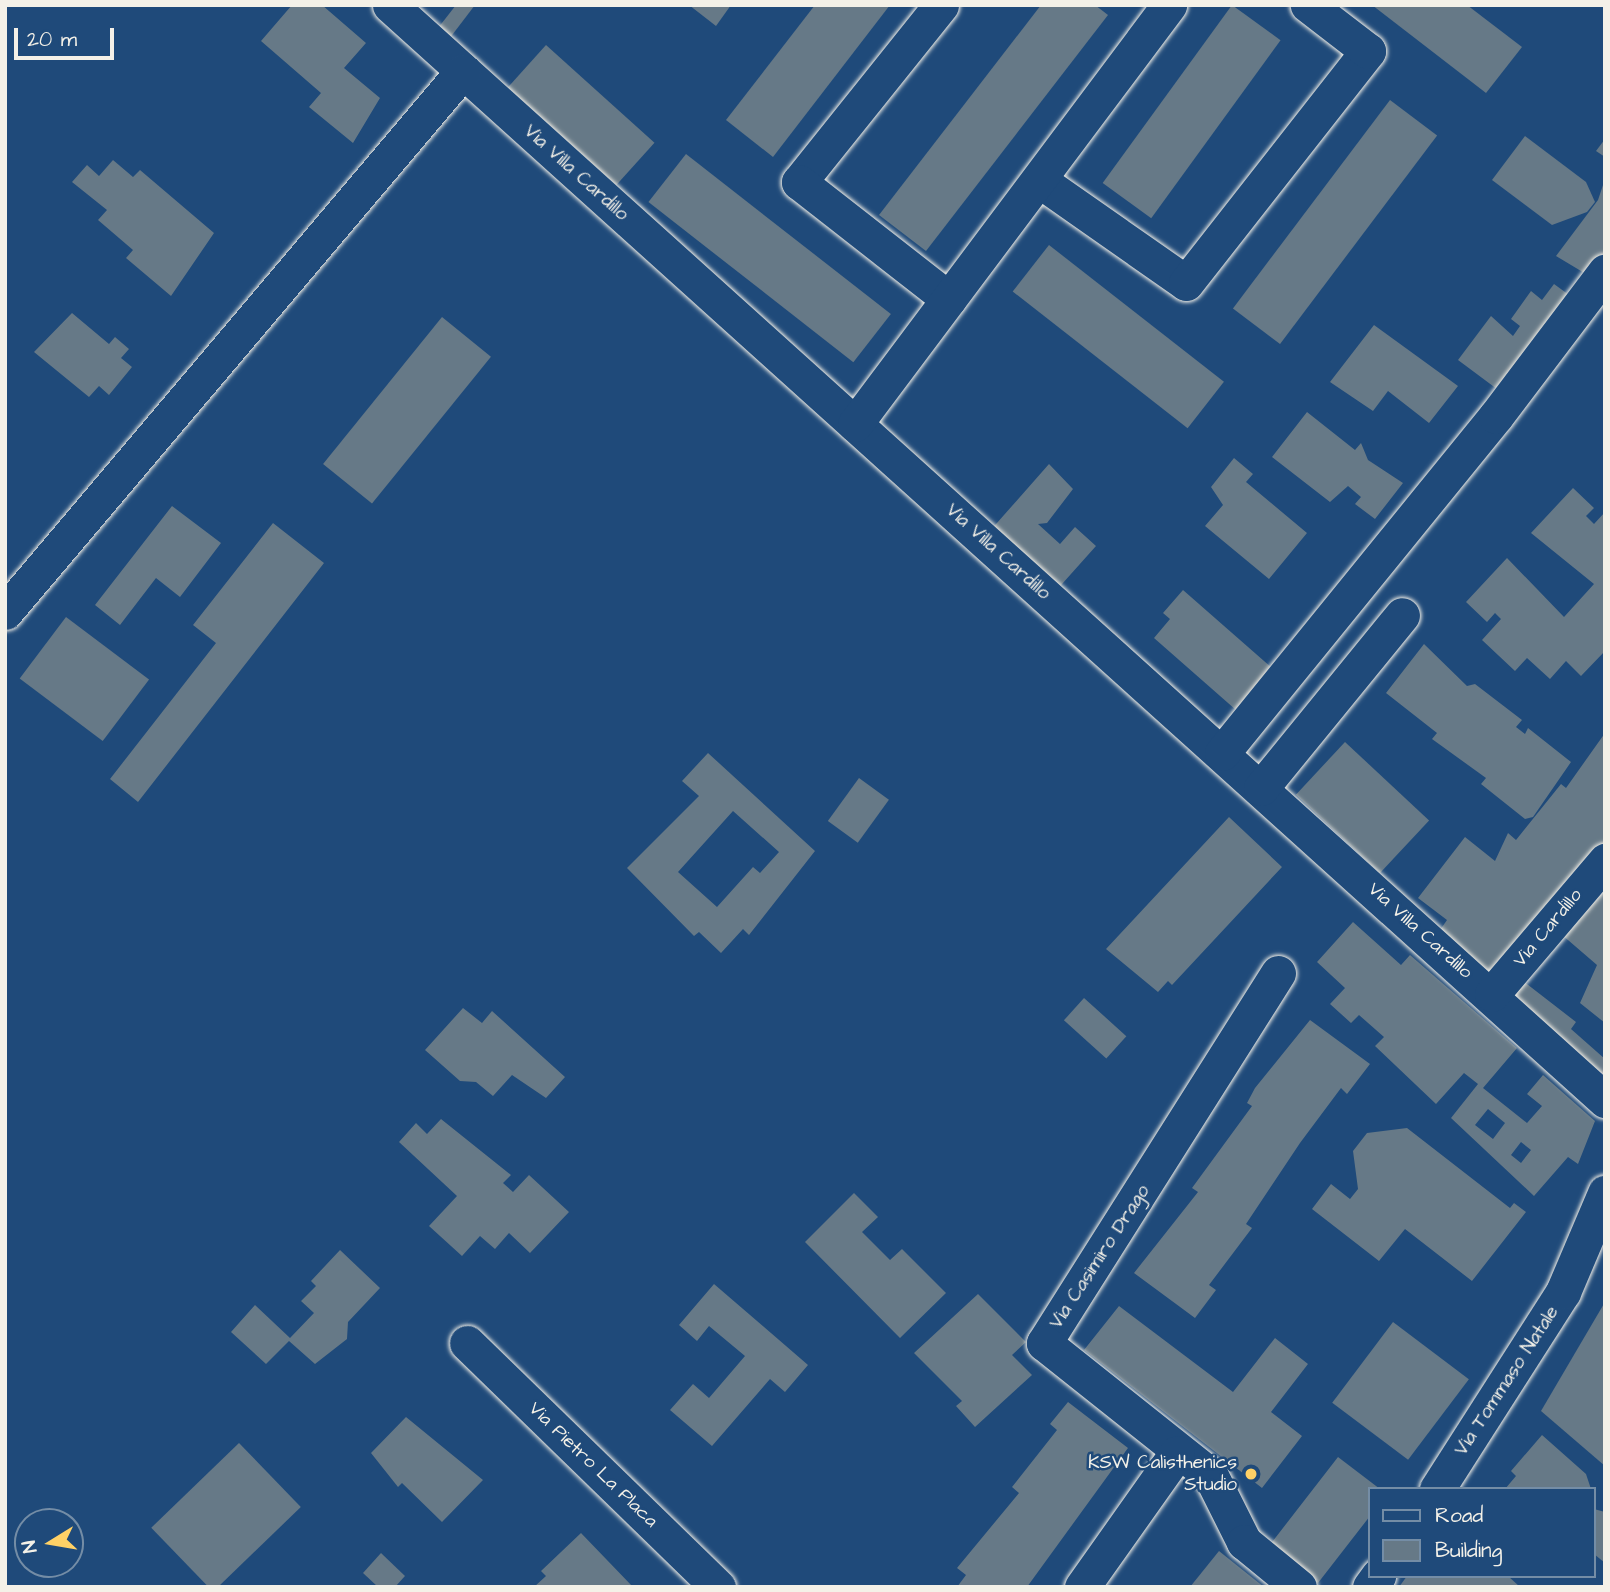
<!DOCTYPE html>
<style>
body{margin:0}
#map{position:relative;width:1610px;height:1592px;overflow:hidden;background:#1f4a7a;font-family:"Architects Daughter",sans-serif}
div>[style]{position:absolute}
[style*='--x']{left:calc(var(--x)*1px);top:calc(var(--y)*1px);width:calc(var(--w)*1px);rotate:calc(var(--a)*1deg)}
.building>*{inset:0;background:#667987;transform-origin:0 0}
.roads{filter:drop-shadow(0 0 2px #f4f1e8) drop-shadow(0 0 2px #f4f1e8)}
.minor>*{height:35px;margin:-17.5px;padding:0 17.5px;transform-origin:17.5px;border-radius:17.5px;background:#1f4a7a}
.dots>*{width:19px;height:19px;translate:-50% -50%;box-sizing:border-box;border:4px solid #1f4a7a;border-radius:50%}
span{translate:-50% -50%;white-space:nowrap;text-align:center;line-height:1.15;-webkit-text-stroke:5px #1f4a7a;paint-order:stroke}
.street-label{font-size:19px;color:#f4f1e8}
.poi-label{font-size:19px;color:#f4f1e8}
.right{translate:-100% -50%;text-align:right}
.frame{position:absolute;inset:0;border:7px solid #f4f1e8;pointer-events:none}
.legend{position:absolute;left:1368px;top:1487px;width:228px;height:91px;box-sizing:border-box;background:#1f4a7a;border:2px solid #748da6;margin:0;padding:9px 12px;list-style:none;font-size:21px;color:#f4f1e8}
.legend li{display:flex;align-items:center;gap:14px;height:35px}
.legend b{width:35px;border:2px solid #748da6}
.north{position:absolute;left:14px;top:1508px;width:70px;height:70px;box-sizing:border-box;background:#1f4a7a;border:2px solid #748da6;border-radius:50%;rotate:259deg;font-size:19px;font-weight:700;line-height:28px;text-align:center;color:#f4f1e8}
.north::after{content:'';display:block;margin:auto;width:24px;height:32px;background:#ffd166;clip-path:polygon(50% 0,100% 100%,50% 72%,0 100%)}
.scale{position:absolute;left:14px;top:28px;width:100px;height:32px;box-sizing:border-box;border:4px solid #f4f1e8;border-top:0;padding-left:9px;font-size:21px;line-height:24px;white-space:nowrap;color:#f4f1e8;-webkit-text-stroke:5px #1f4a7a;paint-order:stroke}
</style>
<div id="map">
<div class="building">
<div style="clip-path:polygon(292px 5px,322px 5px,366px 43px,344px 68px,380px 98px,353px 143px,309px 107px,321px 93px,261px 41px)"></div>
<div style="clip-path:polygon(456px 5px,475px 5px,443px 47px,431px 37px)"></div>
<div style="clip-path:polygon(689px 5px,731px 5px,716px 26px)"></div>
<div style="clip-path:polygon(815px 5px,890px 5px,773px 157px,726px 120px)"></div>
<div style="clip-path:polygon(1041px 5px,1095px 5px,1108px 15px,926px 251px,879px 215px)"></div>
<div style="left:1232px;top:5px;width:60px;height:220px;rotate:36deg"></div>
<div style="clip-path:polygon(1372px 5px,1467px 5px,1522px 47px,1486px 93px)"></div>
<div style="left:546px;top:45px;width:146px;height:57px;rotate:42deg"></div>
<div style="left:1390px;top:100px;width:59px;height:261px;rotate:37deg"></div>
<div style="clip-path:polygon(1525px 136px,1586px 182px,1595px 202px,1587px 212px,1552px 225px,1492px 180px)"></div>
<div style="clip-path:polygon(1605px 139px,1605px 157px,1596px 151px)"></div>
<div style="left:686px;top:154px;width:260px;height:61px;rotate:38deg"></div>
<div style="clip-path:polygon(113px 160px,133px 177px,140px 170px,214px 233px,171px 296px,126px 258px,133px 250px,98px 220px,107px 210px,72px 182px,87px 165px,99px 176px)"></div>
<div style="clip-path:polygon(1605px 179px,1605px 258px,1591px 277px,1556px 256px,1598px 200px)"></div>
<div style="left:1049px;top:245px;width:222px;height:59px;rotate:38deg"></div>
<div style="clip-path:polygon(1554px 284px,1576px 300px,1505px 395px,1458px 360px,1491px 316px,1513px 336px,1520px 326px,1511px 319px,1531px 291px,1542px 300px)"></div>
<div style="clip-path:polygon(72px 313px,109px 344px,115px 337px,129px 349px,121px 358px,132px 367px,109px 395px,99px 386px,89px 397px,34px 352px)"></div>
<div style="left:442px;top:317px;width:63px;height:189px;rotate:39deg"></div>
<div style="clip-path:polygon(1374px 325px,1458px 386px,1429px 423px,1388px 391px,1373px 411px,1330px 382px)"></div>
<div style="clip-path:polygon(1307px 412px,1355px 450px,1361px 443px,1368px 460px,1403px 483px,1375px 519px,1355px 504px,1361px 497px,1348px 486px,1330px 502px,1272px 457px)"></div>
<div style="clip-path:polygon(1234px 458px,1253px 474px,1246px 482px,1307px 533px,1269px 579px,1205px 526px,1223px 505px,1211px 487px)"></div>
<div style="clip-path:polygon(1049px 464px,1073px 489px,1047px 523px,1038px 524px,1060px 544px,1075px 527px,1096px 546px,1054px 593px,989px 532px)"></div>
<div style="clip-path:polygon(1573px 488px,1594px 508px,1586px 516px,1594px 524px,1605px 512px,1605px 651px,1581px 676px,1566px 661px,1550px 679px,1527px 658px,1515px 671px,1482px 640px,1501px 619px,1495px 613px,1487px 622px,1466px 602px,1507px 558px,1564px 617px,1594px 584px,1531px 533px)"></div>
<div style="clip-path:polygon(172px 506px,221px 543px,180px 597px,156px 578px,120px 625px,95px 605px)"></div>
<div style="clip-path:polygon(273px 523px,324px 563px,138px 802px,110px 779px,216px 643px,193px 625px)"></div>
<div style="clip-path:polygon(1183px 590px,1280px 675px,1236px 710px,1154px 638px,1170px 619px,1163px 613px)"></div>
<div style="left:66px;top:617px;width:104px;height:77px;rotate:37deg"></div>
<div style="clip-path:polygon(1424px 644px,1467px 686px,1475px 684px,1522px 720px,1516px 727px,1525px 734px,1528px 728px,1571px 762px,1533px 817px,1525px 819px,1481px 784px,1486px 778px,1432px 739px,1437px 733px,1386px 693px)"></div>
<div style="clip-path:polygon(1605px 733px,1605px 846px,1493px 979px,1438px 933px,1447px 920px,1418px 898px,1465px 837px,1495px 861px,1508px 833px,1516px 840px,1561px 784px,1566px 788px)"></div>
<div style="left:1345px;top:742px;width:115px;height:72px;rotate:43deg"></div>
<div style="clip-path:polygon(evenodd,708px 753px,815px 851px,749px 935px,743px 929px,721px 953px,699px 932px,694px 936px,627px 868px,699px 796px,682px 781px,708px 753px,733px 811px,779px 852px,760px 873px,753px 867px,717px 907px,678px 872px,733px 811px)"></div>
<div style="left:859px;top:778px;width:37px;height:53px;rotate:36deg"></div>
<div style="clip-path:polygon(1229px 817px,1282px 867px,1172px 985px,1168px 981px,1158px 992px,1106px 949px)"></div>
<div style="clip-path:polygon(1605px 882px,1605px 1023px,1580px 1003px,1597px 965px,1561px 934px)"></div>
<div style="clip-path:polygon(evenodd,1353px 922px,1401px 965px,1410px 955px,1517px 1048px,1483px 1088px,1527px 1123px,1542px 1106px,1527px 1094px,1543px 1075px,1595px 1121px,1578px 1164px,1568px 1157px,1534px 1196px,1451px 1118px,1478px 1084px,1464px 1073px,1436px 1104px,1375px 1046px,1384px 1037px,1359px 1015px,1351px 1023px,1330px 1004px,1345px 988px,1317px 962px,1353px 922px,1488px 1109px,1505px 1123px,1493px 1139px,1475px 1125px,1488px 1109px,1353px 922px,1521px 1142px,1531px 1150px,1521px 1163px,1511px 1155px,1521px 1142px)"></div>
<div style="clip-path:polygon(1519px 978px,1576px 1022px,1571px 1029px,1605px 1059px,1605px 1080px,1511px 998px)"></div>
<div style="left:1084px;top:998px;width:57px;height:30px;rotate:42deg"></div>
<div style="clip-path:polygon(463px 1008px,482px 1023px,492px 1011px,565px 1077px,546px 1098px,512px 1075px,493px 1096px,476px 1082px,460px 1081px,425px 1050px)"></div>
<div style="clip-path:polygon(1310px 1020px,1370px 1064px,1347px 1094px,1341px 1088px,1300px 1143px,1246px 1224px,1252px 1228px,1209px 1285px,1216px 1290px,1195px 1318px,1134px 1273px,1198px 1192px,1192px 1188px,1252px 1106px,1247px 1103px,1255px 1088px)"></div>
<div style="clip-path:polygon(441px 1119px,511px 1175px,503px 1183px,513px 1192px,529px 1175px,569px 1212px,530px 1253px,509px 1233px,495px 1249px,480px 1236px,462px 1256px,429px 1226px,457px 1196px,399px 1142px,416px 1123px,427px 1134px)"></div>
<div style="clip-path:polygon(1407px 1128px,1510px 1208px,1514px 1203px,1526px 1212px,1472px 1281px,1405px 1229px,1379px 1261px,1312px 1209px,1331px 1184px,1350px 1199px,1358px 1189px,1353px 1151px,1367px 1133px)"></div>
<div style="clip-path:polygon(854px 1193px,878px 1217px,862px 1232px,890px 1260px,902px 1249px,946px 1293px,900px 1338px,805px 1242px)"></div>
<div style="clip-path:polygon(340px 1250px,380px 1288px,348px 1322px,347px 1339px,315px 1364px,289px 1341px,266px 1364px,231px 1332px,255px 1305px,290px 1338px,314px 1313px,301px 1301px,316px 1286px,311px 1281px)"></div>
<div style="clip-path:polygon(714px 1284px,808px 1365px,785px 1392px,770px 1379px,712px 1446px,670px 1410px,693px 1384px,709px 1398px,745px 1356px,709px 1326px,697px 1341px,679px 1325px)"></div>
<div style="clip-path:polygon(978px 1294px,1026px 1342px,1012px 1355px,1032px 1375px,975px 1427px,956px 1406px,962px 1401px,914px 1353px)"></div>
<div style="clip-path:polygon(1605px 1302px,1605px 1466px,1541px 1411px)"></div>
<div style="clip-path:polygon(1119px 1306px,1233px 1392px,1275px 1338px,1308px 1364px,1271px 1412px,1302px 1436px,1262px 1488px,1084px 1350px)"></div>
<div style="left:1393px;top:1322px;width:95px;height:101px;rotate:37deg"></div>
<div style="clip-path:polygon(1068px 1402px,1128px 1448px,1027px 1587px,957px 1587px,966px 1575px,957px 1568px,1019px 1493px,1012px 1487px,1057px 1430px,1050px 1424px)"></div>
<div style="clip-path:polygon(406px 1417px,483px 1480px,442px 1522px,402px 1483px,398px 1487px,371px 1453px)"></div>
<div style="clip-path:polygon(1542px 1435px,1586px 1474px,1591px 1489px,1505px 1489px,1516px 1476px,1511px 1471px)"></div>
<div style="left:239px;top:1443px;width:89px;height:122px;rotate:46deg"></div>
<div style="clip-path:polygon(1338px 1457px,1380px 1489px,1370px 1489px,1370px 1516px,1318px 1583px,1269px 1546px)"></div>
<div style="clip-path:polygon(1594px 1509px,1605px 1512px,1605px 1563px,1594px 1554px)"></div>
<div style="clip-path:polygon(581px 1533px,633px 1587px,534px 1587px,546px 1576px,541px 1571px)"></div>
<div style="clip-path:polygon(1219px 1551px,1264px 1587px,1190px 1587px)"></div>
<div style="clip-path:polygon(381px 1553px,405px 1576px,395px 1587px,378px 1587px,363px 1573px)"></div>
<div style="clip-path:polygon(1407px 1576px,1508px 1576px,1520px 1587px,1399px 1587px)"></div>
</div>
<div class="roads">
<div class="minor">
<div style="--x:390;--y:5;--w:1636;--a:42.03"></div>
<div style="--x:941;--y:5;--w:227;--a:128.7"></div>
<div style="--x:799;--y:182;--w:190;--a:38"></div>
<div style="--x:1039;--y:180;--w:179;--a:35"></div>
<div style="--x:1186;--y:283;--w:295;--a:-51.9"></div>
<div style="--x:1368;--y:51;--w:76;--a:-142.5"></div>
<div style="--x:855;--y:424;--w:524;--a:-53.15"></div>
<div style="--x:5;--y:612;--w:709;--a:-49.75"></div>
<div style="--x:1222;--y:753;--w:434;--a:-50.9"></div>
<div style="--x:1496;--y:416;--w:181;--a:-52.9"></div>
<div style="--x:1261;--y:788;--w:223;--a:-50.8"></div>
<div style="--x:1278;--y:973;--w:438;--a:122.3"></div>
<div style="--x:1044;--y:1343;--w:213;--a:38.5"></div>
<div style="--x:1211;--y:1476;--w:74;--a:63.4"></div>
<div style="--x:1244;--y:1542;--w:71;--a:39.3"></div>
<div style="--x:1492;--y:994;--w:175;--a:-49.6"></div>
<div style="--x:467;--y:1343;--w:350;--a:44.2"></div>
<div style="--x:1437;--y:1489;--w:234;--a:-57.4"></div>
<div style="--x:1563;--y:1292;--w:108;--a:-67"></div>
<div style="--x:1082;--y:1587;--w:164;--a:-54.7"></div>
<div style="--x:1370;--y:1587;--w:14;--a:-54"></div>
</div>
</div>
<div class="dots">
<div style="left:1251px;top:1474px;background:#ffd166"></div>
</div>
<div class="street-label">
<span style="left:576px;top:173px;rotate:42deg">Via Villa Cardillo</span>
<span style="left:998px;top:552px;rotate:42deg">Via Villa Cardillo</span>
<span style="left:1548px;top:928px;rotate:-50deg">Via Cardillo</span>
<span style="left:1420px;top:931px;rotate:42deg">Via Villa Cardillo</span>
<span style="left:1100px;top:1257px;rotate:-57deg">Via Casimiro Drago</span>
<span style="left:1507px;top:1381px;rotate:-57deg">Via Tommaso Natale</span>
<span style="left:593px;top:1465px;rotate:44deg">Via Pietro La Placa</span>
</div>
<div class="poi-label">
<span class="right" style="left:1237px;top:1474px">KSW Calisthenics<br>Studio</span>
</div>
<div class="frame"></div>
<ul class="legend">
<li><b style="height:9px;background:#1f4a7a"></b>Road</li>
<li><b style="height:19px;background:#667987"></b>Building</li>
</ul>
<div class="north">N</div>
<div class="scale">20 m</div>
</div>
